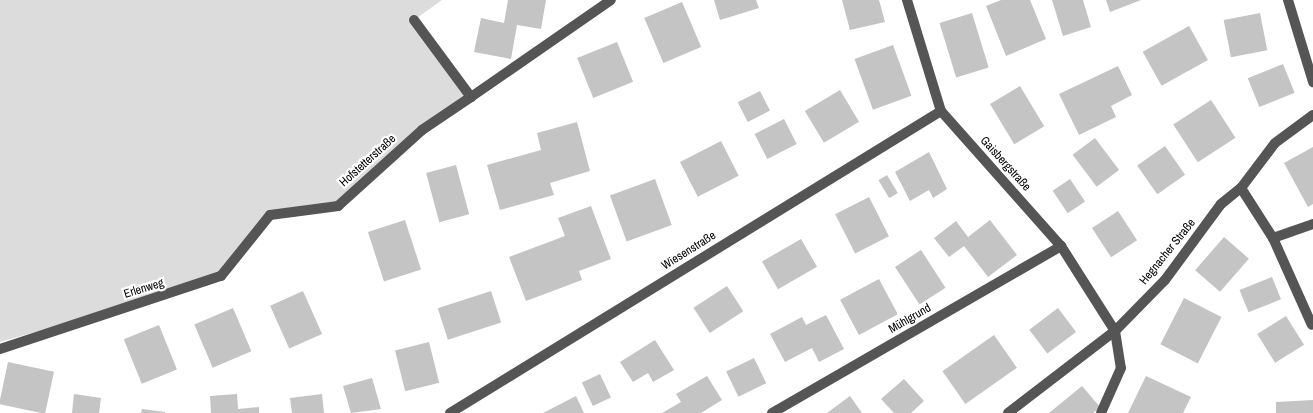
<!DOCTYPE html>
<meta charset="utf-8">
<style>
body{margin:0}
#map{position:relative;width:1313px;height:413px;overflow:hidden;background:#fff;font-family:"Archivo Narrow",sans-serif}
div>[style]{position:absolute}
[style*='--x']{left:calc(var(--x)*1px);top:calc(var(--y)*1px);width:calc(var(--w)*1px);rotate:calc(var(--a)*1deg)}
.green>*{inset:0;background:#dcdcdc}
.building>*{inset:0;background:#c4c4c4;transform-origin:0 0}
.street>*{height:10px;margin:-5px;padding:0 5px;transform-origin:5px;border-radius:5px;background:#555}
span{translate:-50% -50%;white-space:nowrap;text-align:center;line-height:1.15;-webkit-text-stroke:4.5px #fff;paint-order:stroke}
.street-label{font-size:12px;color:#000}
</style>
<div id="map">
<div class="green">
<div style="clip-path:polygon(0 0,442px 0,414px 20px,471px 97px,422px 130px,338px 206px,270px 215px,210px 281px,0 342px)"></div>
</div>
<div class="building">
<div style="clip-path:polygon(508px 0,546px 0,541px 29px,517px 25px,511px 59px,474px 52px,481px 18px,504px 23px)"></div>
<div style="clip-path:polygon(714px 0,756px 0,759px 8px,720px 20px)"></div>
<div style="clip-path:polygon(842px 0,879px 0,885px 22px,850px 30px)"></div>
<div style="clip-path:polygon(1001px 0,1030px 0,1046px 39px,1006px 56px,986px 6px)"></div>
<div style="clip-path:polygon(1052px 0,1083px 0,1091px 27px,1063px 36px)"></div>
<div style="clip-path:polygon(1106px 0,1141px 0,1110px 12px)"></div>
<div style="left:682px;top:2px;width:49px;height:41px;rotate:67deg"></div>
<div style="left:972px;top:13px;width:57px;height:34px;rotate:73deg"></div>
<div style="left:1260px;top:13px;width:38px;height:37px;rotate:79deg"></div>
<div style="left:1189px;top:26px;width:39px;height:53px;rotate:61deg"></div>
<div style="left:617px;top:42px;width:43px;height:43px;rotate:68deg"></div>
<div style="left:893px;top:45px;width:54px;height:41px;rotate:70deg"></div>
<div style="left:1283px;top:64px;width:31px;height:38px;rotate:68deg"></div>
<div style="clip-path:polygon(1118px 66px,1132px 95px,1111px 106px,1116px 117px,1079px 135px,1059px 94px)"></div>
<div style="left:1020px;top:86px;width:47px;height:35px;rotate:59deg"></div>
<div style="left:840px;top:90px;width:37px;height:41px;rotate:59deg"></div>
<div style="left:760px;top:91px;width:22px;height:25px;rotate:63deg"></div>
<div style="left:1211px;top:100px;width:45px;height:45px;rotate:57deg"></div>
<div style="left:784px;top:119px;width:28px;height:33px;rotate:63deg"></div>
<div style="clip-path:polygon(577px 122px,590px 171px,550px 183px,554px 195px,500px 210px,487px 165px,541px 150px,537px 133px)"></div>
<div style="left:1095px;top:138px;width:40px;height:28px;rotate:53deg"></div>
<div style="left:721px;top:141px;width:39px;height:46px;rotate:63deg"></div>
<div style="left:1165px;top:146px;width:35px;height:34px;rotate:55deg"></div>
<div style="clip-path:polygon(1313px 147px,1313px 204px,1308px 207px,1284px 163px)"></div>
<div style="clip-path:polygon(929px 152px,947px 189px,933px 198px,929px 190px,910px 201px,895px 172px)"></div>
<div style="left:456px;top:165px;width:51px;height:31px;rotate:75deg"></div>
<div style="left:887px;top:175px;width:21px;height:10px;rotate:59deg"></div>
<div style="left:655px;top:179px;width:49px;height:48px;rotate:70deg"></div>
<div style="left:1070px;top:179px;width:27px;height:21px;rotate:56deg"></div>
<div style="left:869px;top:197px;width:44px;height:38px;rotate:63deg"></div>
<div style="clip-path:polygon(591px 206px,611px 259px,579px 271px,582px 280px,526px 301px,509px 257px,565px 236px,558px 218px)"></div>
<div style="left:1118px;top:211px;width:35px;height:31px;rotate:57deg"></div>
<div style="left:405px;top:220px;width:52px;height:39px;rotate:72deg"></div>
<div style="clip-path:polygon(990px 220px,1017px 255px,988px 277px,964px 246px,949px 257px,934px 238px,956px 221px,968px 237px)"></div>
<div style="left:1224px;top:237px;width:33px;height:44px;rotate:41deg"></div>
<div style="left:801px;top:239px;width:32px;height:45px;rotate:60deg"></div>
<div style="left:921px;top:250px;width:45px;height:31px;rotate:57deg"></div>
<div style="left:1272px;top:277px;width:24px;height:35px;rotate:68deg"></div>
<div style="left:879px;top:279px;width:40px;height:44px;rotate:62deg"></div>
<div style="left:727px;top:286px;width:30px;height:40px;rotate:57deg"></div>
<div style="left:303px;top:291px;width:47px;height:36px;rotate:66deg"></div>
<div style="left:491px;top:291px;width:33px;height:56px;rotate:72deg"></div>
<div style="left:1184px;top:298px;width:42px;height:52px;rotate:27deg"></div>
<div style="left:233px;top:308px;width:47px;height:42px;rotate:67deg"></div>
<div style="left:1058px;top:308px;width:30px;height:36px;rotate:53deg"></div>
<div style="clip-path:polygon(826px 315px,844px 349px,819px 362px,812px 348px,785px 362px,770px 334px,802px 317px,806px 325px)"></div>
<div style="left:1286px;top:316px;width:34px;height:34px;rotate:58deg"></div>
<div style="left:159px;top:325px;width:48px;height:38px;rotate:68deg"></div>
<div style="left:994px;top:335px;width:40px;height:63px;rotate:55deg"></div>
<div style="clip-path:polygon(655px 340px,674px 370px,653px 382px,648px 373px,633px 382px,620px 362px)"></div>
<div style="left:429px;top:342px;width:42px;height:35px;rotate:76deg"></div>
<div style="left:754px;top:358px;width:28px;height:31px;rotate:64deg"></div>
<div style="left:8px;top:362px;width:47px;height:43px;rotate:12deg"></div>
<div style="left:600px;top:374px;width:26px;height:20px;rotate:65deg"></div>
<div style="clip-path:polygon(707px 376px,722px 400px,701px 413px,662px 413px,681px 402px,676px 394px)"></div>
<div style="clip-path:polygon(1146px 376px,1191px 397px,1183px 413px,1128px 413px)"></div>
<div style="clip-path:polygon(372px 378px,381px 409px,351px 413px,343px 386px)"></div>
<div style="clip-path:polygon(904px 379px,924px 401px,911px 413px,894px 413px,881px 399px)"></div>
<div style="clip-path:polygon(1082px 386px,1100px 407px,1093px 413px,1049px 413px)"></div>
<div style="clip-path:polygon(74px 394px,101px 398px,99px 413px,72px 413px)"></div>
<div style="clip-path:polygon(237px 394px,238px 409px,259px 407px,259px 413px,211px 413px,210px 396px)"></div>
<div style="clip-path:polygon(322px 394px,324px 413px,292px 413px,290px 398px)"></div>
<div style="clip-path:polygon(576px 396px,584px 413px,543px 413px)"></div>
<div style="clip-path:polygon(850px 396px,862px 413px,827px 413px)"></div>
<div style="clip-path:polygon(1313px 400px,1313px 413px,1276px 413px,1276px 402px)"></div>
<div style="clip-path:polygon(142px 409px,165px 412px,165px 413px,141px 413px)"></div>
</div>
<div class="street">
<div style="--x:907;--y:0;--w:116;--a:73"></div>
<div style="--x:941;--y:111;--w:181;--a:48.4"></div>
<div style="--x:1061;--y:246;--w:101;--a:57.6"></div>
<div style="--x:1115;--y:331;--w:37;--a:81"></div>
<div style="--x:1121;--y:368;--w:49;--a:114"></div>
<div style="--x:1288;--y:0;--w:86;--a:73"></div>
<div style="--x:414;--y:20;--w:96;--a:53.5"></div>
<div style="--x:471;--y:97;--w:170;--a:-34.7"></div>
<div style="--x:1241;--y:188;--w:59;--a:57.4"></div>
<div style="--x:1273;--y:238;--w:95;--a:65.9"></div>
<div style="--x:1273;--y:238;--w:42;--a:-19.3"></div>
<div style="--x:0;--y:349;--w:233;--a:-18.3"></div>
<div style="--x:221;--y:276;--w:78;--a:-51.2"></div>
<div style="--x:270;--y:215;--w:69;--a:-7.5"></div>
<div style="--x:338;--y:206;--w:113;--a:-42.1"></div>
<div style="--x:422;--y:130;--w:59;--a:-34"></div>
<div style="--x:450;--y:413;--w:576;--a:-31.59"></div>
<div style="--x:772;--y:413;--w:334;--a:-30"></div>
<div style="--x:1008;--y:413;--w:135;--a:-37.5"></div>
<div style="--x:1115;--y:331;--w:71;--a:-45.6"></div>
<div style="--x:1165;--y:280;--w:94;--a:-53.6"></div>
<div style="--x:1221;--y:204;--w:26;--a:-39"></div>
<div style="--x:1241;--y:188;--w:56;--a:-52.9"></div>
<div style="--x:1275;--y:143;--w:47;--a:-36.4"></div>
</div>
<div class="street-label">
<span style="left:368px;top:161px;rotate:-42deg">Hofstetterstraße</span>
<span style="left:1005px;top:164px;rotate:48deg">Gaisbergstraße</span>
<span style="left:689px;top:251px;rotate:-32deg">Wiesenstraße</span>
<span style="left:1168px;top:252px;rotate:-51deg">Hegnacher Straße</span>
<span style="left:144px;top:289px;rotate:-17deg">Erlenweg</span>
<span style="left:910px;top:319px;rotate:-30deg">Mühlgrund</span>
</div>
</div>
